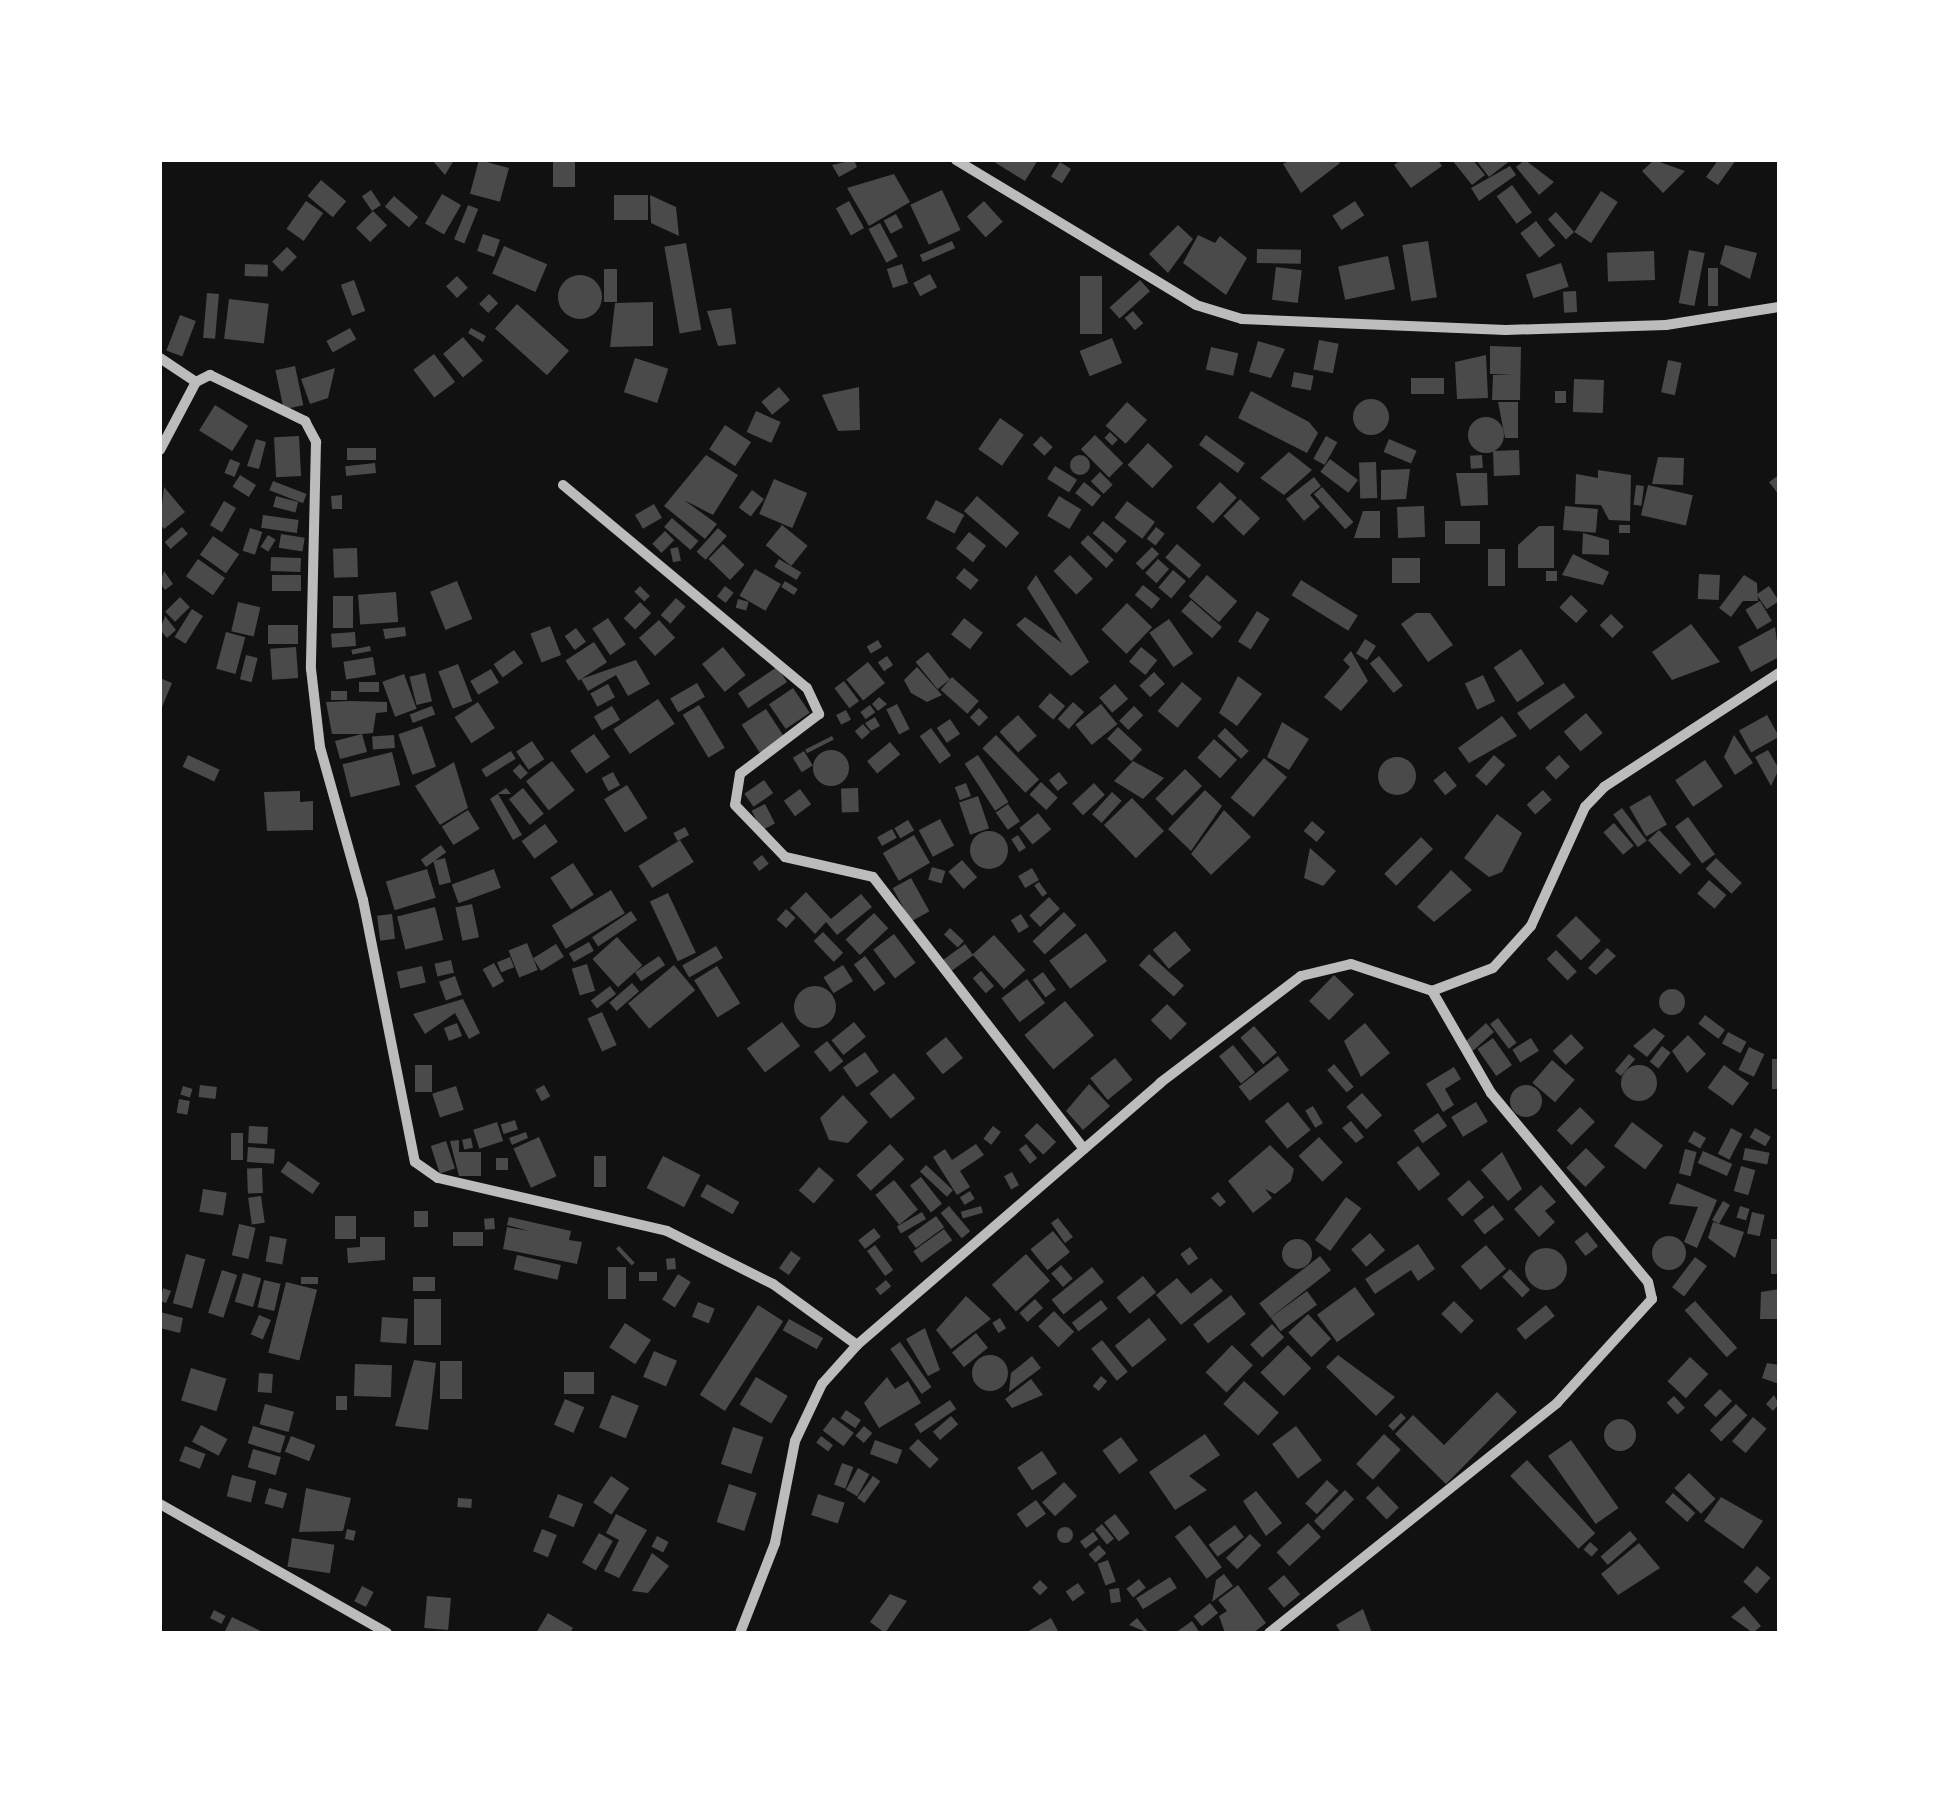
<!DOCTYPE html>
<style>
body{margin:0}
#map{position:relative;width:1939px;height:1793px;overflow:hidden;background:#111;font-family:"Varela Round",sans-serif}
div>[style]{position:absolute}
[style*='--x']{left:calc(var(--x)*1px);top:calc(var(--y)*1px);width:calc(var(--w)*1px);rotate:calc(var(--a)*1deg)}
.building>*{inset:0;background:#4a4a4a;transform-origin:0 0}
.round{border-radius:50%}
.minor>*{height:10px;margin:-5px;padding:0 5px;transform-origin:5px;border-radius:5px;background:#bcbcbc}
span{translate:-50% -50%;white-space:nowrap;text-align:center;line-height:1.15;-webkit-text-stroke:8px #fff;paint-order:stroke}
.frame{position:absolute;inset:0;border:162px solid #fff;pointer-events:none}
</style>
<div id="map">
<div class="building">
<div style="clip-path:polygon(432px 160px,454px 160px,445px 175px)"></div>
<div style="left:479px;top:160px;width:31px;height:35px;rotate:15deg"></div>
<div style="left:553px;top:160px;width:22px;height:27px"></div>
<div style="clip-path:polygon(854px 160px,857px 167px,839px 177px,832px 165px)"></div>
<div style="clip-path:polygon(991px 160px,1038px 160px,1025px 181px)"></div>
<div style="clip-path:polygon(1290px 160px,1338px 160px,1340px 163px,1301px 193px,1283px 164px)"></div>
<div style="clip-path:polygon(1401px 160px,1438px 160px,1442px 166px,1411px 188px,1394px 165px)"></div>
<div style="clip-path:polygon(1452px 160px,1473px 160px,1485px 175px,1472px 185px)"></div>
<div style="clip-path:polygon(1476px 160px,1511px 160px,1489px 177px)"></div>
<div style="clip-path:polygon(1525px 160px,1554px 182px,1539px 195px,1516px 167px)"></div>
<div style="clip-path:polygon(1654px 160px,1685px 171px,1663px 193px,1642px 171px)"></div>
<div style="clip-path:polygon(1718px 160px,1736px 160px,1718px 185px,1706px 177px)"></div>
<div style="left:1060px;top:162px;width:13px;height:17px;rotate:32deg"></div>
<div style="clip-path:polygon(1510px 166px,1516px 175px,1479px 201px,1471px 188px)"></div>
<div style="clip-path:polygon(894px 174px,910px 202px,869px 226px,847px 188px)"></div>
<div style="left:321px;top:180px;width:33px;height:21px;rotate:40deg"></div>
<div style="left:1512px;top:185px;width:34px;height:19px;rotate:54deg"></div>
<div style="left:371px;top:190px;width:18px;height:11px;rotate:56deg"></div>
<div style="left:942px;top:190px;width:44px;height:35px;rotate:65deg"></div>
<div style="left:1601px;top:191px;width:20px;height:49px;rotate:33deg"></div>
<div style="left:442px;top:194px;width:22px;height:34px;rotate:30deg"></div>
<div style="left:614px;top:195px;width:34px;height:25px"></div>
<div style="clip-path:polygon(650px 195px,676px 207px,679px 236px,651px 223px)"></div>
<div style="left:394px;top:196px;width:32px;height:14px;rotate:41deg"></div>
<div style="left:306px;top:201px;width:21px;height:34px;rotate:35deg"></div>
<div style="left:849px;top:201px;width:31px;height:15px;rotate:61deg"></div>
<div style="left:984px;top:201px;width:28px;height:23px;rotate:48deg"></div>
<div style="left:1355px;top:201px;width:17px;height:27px;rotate:57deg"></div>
<div style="left:468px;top:205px;width:11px;height:37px;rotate:22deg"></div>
<div style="left:373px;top:211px;width:20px;height:24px;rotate:45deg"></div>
<div style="left:1556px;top:212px;width:27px;height:11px;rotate:48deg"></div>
<div style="left:896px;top:214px;width:15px;height:14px;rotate:62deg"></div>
<div style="left:1536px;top:221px;width:31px;height:20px;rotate:52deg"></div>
<div style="left:880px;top:223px;width:38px;height:13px;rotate:62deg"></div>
<div style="clip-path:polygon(1178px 225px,1193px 239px,1168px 273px,1149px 254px)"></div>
<div style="left:483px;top:234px;width:18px;height:18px;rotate:19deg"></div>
<div style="clip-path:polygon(1198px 235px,1215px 243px,1220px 236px,1247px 258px,1226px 295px,1183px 263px)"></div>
<div style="left:952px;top:241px;width:8px;height:35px;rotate:67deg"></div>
<div style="left:1428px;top:241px;width:57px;height:26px;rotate:81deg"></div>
<div style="left:686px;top:243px;width:88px;height:22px;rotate:80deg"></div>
<div style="clip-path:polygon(1725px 245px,1757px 253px,1750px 279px,1720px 264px)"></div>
<div style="left:504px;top:246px;width:47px;height:30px;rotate:23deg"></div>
<div style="left:287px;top:247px;width:14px;height:21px;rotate:45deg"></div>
<div style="left:1257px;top:249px;width:44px;height:14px;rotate:1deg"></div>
<div style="left:1689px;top:250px;width:16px;height:54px;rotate:11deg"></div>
<div style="left:1654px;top:251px;width:29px;height:47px;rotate:88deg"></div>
<div style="left:1388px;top:256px;width:34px;height:51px;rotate:78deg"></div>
<div style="left:1561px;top:263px;width:25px;height:37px;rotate:72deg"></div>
<div style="left:245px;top:264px;width:23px;height:12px;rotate:2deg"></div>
<div style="left:902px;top:264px;width:20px;height:16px;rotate:72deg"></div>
<div style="left:1276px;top:267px;width:26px;height:33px;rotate:7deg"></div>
<div style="left:1708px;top:268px;width:10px;height:38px"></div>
<div style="left:604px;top:269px;width:13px;height:33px"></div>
<div style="left:930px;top:274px;width:15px;height:19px;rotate:62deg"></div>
<div class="round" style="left:558px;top:275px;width:44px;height:44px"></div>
<div style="left:457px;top:276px;width:16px;height:15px;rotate:47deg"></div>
<div style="left:1080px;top:276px;width:22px;height:58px"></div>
<div style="left:354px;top:280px;width:33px;height:14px;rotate:70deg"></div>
<div style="left:1140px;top:280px;width:15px;height:41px;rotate:48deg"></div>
<div style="left:1576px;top:291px;width:21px;height:13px;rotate:87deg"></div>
<div style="left:207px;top:293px;width:12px;height:45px;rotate:5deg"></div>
<div style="left:489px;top:294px;width:13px;height:14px;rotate:45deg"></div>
<div style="left:229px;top:299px;width:40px;height:40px;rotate:7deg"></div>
<div style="clip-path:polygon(653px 302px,653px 346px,610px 347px,615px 303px)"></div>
<div style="left:517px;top:304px;width:70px;height:33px;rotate:42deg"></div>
<div style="clip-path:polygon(731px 308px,736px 344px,718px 346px,707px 311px)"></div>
<div style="left:1133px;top:311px;width:16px;height:11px;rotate:50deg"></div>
<div style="left:180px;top:315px;width:17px;height:38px;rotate:21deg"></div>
<div style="left:350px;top:328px;width:13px;height:27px;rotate:61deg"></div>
<div style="clip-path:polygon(471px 328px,486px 336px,483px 342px,468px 333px)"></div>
<div style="left:463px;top:337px;width:31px;height:26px;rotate:50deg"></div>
<div style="left:1112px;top:338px;width:27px;height:35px;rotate:68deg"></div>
<div style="left:1319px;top:340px;width:20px;height:30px;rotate:11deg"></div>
<div style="clip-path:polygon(1258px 341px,1285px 349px,1271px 378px,1249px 372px)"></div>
<div style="clip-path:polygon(1490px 346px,1521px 347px,1520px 400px,1492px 400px,1493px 375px,1512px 374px,1490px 374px)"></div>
<div style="left:1211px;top:347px;width:28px;height:23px;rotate:13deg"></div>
<div style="left:434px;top:354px;width:35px;height:26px;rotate:53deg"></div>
<div style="clip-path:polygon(1486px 355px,1488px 398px,1457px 399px,1455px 362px)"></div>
<div style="left:635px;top:358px;width:35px;height:36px;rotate:18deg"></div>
<div style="left:1668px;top:360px;width:14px;height:33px;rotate:12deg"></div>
<div style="left:295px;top:366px;width:40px;height:20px;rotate:78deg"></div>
<div style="clip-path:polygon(335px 368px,328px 398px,310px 404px,301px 379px)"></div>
<div style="left:1294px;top:372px;width:20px;height:15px;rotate:11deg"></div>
<div style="left:1411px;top:378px;width:33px;height:16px"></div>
<div style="left:1574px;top:379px;width:30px;height:33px;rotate:2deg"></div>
<div style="left:779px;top:387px;width:17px;height:23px;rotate:50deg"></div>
<div style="clip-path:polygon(859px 387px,860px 430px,838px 431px,822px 395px)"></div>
<div style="clip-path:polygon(1251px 391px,1309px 422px,1318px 433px,1307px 453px,1238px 418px)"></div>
<div style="left:1555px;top:391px;width:11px;height:12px"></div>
<div class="round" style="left:1353px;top:399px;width:36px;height:36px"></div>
<div style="left:1127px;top:402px;width:27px;height:32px;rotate:42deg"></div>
<div style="clip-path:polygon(1498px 402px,1518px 402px,1518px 438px,1505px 438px)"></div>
<div style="left:215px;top:405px;width:39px;height:30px;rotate:32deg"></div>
<div style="left:756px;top:411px;width:27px;height:23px;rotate:24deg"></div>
<div class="round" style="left:1468px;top:417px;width:36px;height:36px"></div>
<div style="left:1000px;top:418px;width:29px;height:38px;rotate:35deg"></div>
<div style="left:725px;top:425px;width:31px;height:29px;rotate:33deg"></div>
<div style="left:1110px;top:432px;width:11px;height:8px;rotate:45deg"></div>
<div style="left:1095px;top:435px;width:40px;height:20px;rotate:45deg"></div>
<div style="left:1206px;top:435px;width:48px;height:12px;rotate:36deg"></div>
<div style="left:299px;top:436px;width:40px;height:25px;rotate:87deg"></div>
<div style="left:1041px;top:436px;width:16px;height:12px;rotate:43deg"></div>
<div style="left:1326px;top:436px;width:13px;height:26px;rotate:29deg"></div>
<div style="clip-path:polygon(256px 439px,266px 442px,259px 469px,247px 466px)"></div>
<div style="left:1389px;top:439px;width:30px;height:14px;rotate:23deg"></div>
<div style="left:1148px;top:443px;width:34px;height:30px;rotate:43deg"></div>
<div style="left:376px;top:448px;width:12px;height:29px;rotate:90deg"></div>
<div style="left:1519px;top:450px;width:25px;height:26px;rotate:88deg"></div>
<div style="clip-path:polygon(1289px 452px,1312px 470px,1284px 495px,1260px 478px)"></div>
<div class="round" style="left:1070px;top:455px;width:20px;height:20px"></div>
<div style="clip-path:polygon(706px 455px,738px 475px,713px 515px,684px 500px,717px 524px,705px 539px,664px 506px)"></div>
<div style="left:1482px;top:455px;width:13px;height:12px;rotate:86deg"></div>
<div style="clip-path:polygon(1658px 457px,1684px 458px,1683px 485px,1652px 484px)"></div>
<div style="left:230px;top:459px;width:11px;height:15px;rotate:22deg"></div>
<div style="left:1330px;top:459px;width:35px;height:16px;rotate:37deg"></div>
<div style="left:1376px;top:462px;width:36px;height:17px;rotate:88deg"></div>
<div style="left:375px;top:463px;width:10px;height:30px;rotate:84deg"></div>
<div style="left:1055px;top:466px;width:26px;height:15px;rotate:32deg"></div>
<div style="clip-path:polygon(1410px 469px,1406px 499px,1381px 500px,1381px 470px)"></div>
<div style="clip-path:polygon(1598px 470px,1631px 475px,1630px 521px,1609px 520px,1601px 505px,1575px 504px,1576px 474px,1598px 478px)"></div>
<div style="left:1100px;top:472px;width:18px;height:13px;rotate:45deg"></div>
<div style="clip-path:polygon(1456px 473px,1487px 473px,1488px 505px,1461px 506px)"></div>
<div style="left:240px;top:475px;width:19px;height:14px;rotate:32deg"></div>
<div style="clip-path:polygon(1779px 475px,1779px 495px,1769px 482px)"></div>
<div style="clip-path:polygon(1314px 477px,1321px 486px,1310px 495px,1320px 507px,1304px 521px,1286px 499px)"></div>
<div style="left:774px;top:479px;width:36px;height:38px;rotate:23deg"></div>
<div style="left:273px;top:481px;width:36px;height:10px;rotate:21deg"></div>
<div style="left:1084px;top:482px;width:22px;height:14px;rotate:39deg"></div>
<div style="left:1220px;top:482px;width:23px;height:35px;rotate:43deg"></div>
<div style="left:1636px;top:485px;width:8px;height:20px;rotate:7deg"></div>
<div style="left:1648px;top:485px;width:46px;height:31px;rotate:13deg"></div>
<div style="clip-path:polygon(164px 487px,185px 512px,164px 529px,160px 524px)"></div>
<div style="left:1322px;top:487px;width:47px;height:11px;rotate:48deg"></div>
<div style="left:752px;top:490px;width:15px;height:22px;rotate:37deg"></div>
<div style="clip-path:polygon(342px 495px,342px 509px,332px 509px,331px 496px)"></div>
<div style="left:276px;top:496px;width:23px;height:11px;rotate:15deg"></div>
<div style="left:977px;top:496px;width:56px;height:20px;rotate:41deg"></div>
<div style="left:1059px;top:496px;width:26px;height:23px;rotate:31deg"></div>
<div style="left:1240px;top:499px;width:28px;height:24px;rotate:44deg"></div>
<div style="left:936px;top:500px;width:32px;height:21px;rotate:28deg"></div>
<div style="left:224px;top:501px;width:14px;height:28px;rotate:30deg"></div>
<div style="left:1127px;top:501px;width:35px;height:21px;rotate:37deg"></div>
<div style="left:654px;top:504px;width:16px;height:22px;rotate:60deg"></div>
<div style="left:1424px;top:506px;width:31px;height:27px;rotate:88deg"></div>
<div style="left:1565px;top:506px;width:33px;height:24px;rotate:5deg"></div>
<div style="clip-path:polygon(1363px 511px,1380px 511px,1380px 538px,1354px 538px)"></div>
<div style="left:263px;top:515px;width:36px;height:13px;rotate:8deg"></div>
<div style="left:672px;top:518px;width:35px;height:12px;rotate:41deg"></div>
<div style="left:1103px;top:521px;width:31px;height:16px;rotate:40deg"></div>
<div style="left:1445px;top:521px;width:35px;height:23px"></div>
<div style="left:782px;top:525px;width:33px;height:26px;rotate:39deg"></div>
<div style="left:1619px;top:525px;width:11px;height:8px"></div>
<div style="clip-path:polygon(1539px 526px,1554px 526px,1554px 568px,1518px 568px,1518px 545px)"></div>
<div style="left:182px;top:527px;width:9px;height:23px;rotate:49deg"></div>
<div style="left:1156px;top:527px;width:11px;height:15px;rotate:38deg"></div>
<div style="left:250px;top:528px;width:13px;height:24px;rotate:18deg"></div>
<div style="left:718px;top:528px;width:12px;height:32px;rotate:42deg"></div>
<div style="left:665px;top:531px;width:13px;height:18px;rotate:45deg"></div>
<div style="left:969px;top:532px;width:22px;height:21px;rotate:39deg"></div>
<div style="clip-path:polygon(1583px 533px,1609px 540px,1609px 555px,1582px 554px)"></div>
<div style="left:281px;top:534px;width:24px;height:14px;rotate:9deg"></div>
<div style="left:268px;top:535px;width:9px;height:14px;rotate:32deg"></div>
<div style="left:1088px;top:535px;width:36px;height:11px;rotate:44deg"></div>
<div style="left:213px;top:536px;width:32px;height:23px;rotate:35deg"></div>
<div style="left:723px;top:544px;width:30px;height:21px;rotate:44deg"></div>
<div style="left:1177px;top:544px;width:32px;height:18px;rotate:41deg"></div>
<div style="left:678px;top:547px;width:14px;height:8px;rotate:78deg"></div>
<div style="left:1152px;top:547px;width:10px;height:23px;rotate:45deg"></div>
<div style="left:357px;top:548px;width:29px;height:24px;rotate:88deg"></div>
<div style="left:1488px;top:549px;width:17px;height:37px"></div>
<div style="clip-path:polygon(1573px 554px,1609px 572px,1603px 585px,1562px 575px)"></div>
<div style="left:1070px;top:555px;width:33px;height:23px;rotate:46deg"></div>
<div style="left:271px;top:557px;width:30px;height:14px;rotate:2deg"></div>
<div style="left:1392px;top:558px;width:28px;height:25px"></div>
<div style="left:198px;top:559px;width:33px;height:21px;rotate:35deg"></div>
<div style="left:779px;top:559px;width:26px;height:9px;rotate:31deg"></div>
<div style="left:1158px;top:559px;width:15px;height:19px;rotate:42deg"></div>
<div style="left:964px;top:568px;width:19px;height:13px;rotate:39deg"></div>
<div style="left:755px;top:569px;width:30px;height:31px;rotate:30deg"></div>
<div style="left:1173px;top:570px;width:17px;height:23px;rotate:40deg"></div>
<div style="clip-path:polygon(164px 571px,173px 584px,165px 590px,160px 583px)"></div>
<div style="left:1546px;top:571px;width:11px;height:10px"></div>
<div style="left:1699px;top:574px;width:21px;height:25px;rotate:3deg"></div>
<div style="left:272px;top:575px;width:29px;height:16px"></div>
<div style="clip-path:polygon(1036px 575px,1089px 662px,1071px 676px,1016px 625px,1025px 617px,1062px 643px,1027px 588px)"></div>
<div style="left:1207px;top:575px;width:40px;height:28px;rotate:41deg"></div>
<div style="clip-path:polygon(1744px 575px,1757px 583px,1758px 601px,1743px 601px,1731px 617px,1719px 608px)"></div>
<div style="left:1301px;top:580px;width:67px;height:18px;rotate:32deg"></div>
<div style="left:457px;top:581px;width:41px;height:29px;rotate:68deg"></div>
<div style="left:785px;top:581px;width:15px;height:7px;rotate:32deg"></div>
<div style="left:1143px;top:585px;width:22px;height:13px;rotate:39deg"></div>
<div style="left:640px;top:586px;width:14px;height:8px;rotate:45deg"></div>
<div style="left:725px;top:586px;width:11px;height:13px;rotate:38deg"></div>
<div style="left:1769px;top:586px;width:18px;height:15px;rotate:56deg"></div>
<div style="left:396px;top:592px;width:30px;height:38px;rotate:86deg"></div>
<div style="left:1571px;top:595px;width:23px;height:17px;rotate:43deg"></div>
<div style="left:333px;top:596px;width:20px;height:32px"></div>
<div style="left:180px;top:597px;width:14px;height:21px;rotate:45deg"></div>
<div style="left:676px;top:598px;width:13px;height:23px;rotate:42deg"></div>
<div style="left:738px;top:599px;width:11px;height:9px;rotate:15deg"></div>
<div style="left:1191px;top:600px;width:41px;height:15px;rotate:41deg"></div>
<div style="left:1760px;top:601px;width:23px;height:17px;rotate:59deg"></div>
<div style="left:238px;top:602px;width:23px;height:30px;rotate:13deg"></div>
<div style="left:640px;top:602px;width:16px;height:23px;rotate:45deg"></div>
<div style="left:1127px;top:603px;width:35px;height:37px;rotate:44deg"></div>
<div style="left:192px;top:609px;width:13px;height:33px;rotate:32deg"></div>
<div style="left:1257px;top:611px;width:15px;height:36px;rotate:32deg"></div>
<div style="clip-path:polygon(1416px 613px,1430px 613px,1453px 645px,1428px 662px,1401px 624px)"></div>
<div style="left:1611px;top:614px;width:18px;height:16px;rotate:45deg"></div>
<div style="clip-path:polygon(165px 616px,176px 630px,167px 638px,160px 630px)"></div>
<div style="left:608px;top:618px;width:32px;height:19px;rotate:56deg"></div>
<div style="left:964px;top:618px;width:24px;height:21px;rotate:38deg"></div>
<div style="left:1169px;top:619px;width:42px;height:24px;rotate:55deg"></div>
<div style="left:659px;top:620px;width:24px;height:27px;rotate:48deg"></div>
<div style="clip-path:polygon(1691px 624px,1720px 662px,1672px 680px,1652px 652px)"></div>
<div style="left:268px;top:625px;width:30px;height:19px"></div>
<div style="left:550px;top:626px;width:31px;height:21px;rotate:69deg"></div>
<div style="clip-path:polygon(405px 627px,406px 636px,385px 639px,383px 629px)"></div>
<div style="clip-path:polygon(1775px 627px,1779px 657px,1751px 672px,1738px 647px)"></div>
<div style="left:576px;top:628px;width:17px;height:14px;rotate:54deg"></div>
<div style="left:226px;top:632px;width:20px;height:38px;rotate:15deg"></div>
<div style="left:355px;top:632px;width:14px;height:24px;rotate:86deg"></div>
<div style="left:1365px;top:639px;width:13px;height:17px;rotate:32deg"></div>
<div style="left:878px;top:640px;width:8px;height:13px;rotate:60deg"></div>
<div style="left:594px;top:642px;width:24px;height:34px;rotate:57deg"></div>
<div style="left:370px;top:646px;width:5px;height:19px;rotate:79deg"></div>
<div style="left:296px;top:647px;width:31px;height:26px;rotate:86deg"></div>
<div style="left:723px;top:647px;width:36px;height:27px;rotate:51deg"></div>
<div style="left:1141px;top:647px;width:21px;height:19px;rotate:39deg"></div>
<div style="left:1521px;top:649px;width:42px;height:33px;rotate:56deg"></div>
<div style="left:514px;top:650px;width:16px;height:25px;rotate:55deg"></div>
<div style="clip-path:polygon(1351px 651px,1368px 681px,1341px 711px,1324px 697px,1350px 667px,1343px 660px)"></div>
<div style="left:928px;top:652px;width:35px;height:16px;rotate:51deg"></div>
<div style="left:246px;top:655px;width:12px;height:25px;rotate:14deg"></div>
<div style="left:887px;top:656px;width:11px;height:11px;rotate:56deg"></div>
<div style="left:1379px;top:656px;width:38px;height:12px;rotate:51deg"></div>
<div style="left:373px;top:657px;width:18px;height:30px;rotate:81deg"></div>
<div style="clip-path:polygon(636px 660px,650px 684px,628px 696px,616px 675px,588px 691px,581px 679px)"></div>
<div style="left:868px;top:662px;width:27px;height:28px;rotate:51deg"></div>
<div style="left:458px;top:664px;width:40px;height:21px;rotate:69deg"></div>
<div style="left:777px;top:667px;width:18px;height:47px;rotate:56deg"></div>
<div style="clip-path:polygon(917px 667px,942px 695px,927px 702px,911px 693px,904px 680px)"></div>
<div style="left:491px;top:669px;width:16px;height:24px;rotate:60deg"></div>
<div style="left:1154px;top:672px;width:16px;height:20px;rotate:47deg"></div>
<div style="left:425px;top:673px;width:29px;height:16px;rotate:76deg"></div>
<div style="left:404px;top:674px;width:37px;height:23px;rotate:70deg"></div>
<div style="left:1483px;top:675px;width:29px;height:20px;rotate:65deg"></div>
<div style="clip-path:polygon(1238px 676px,1262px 694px,1237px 726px,1219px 713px)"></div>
<div style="left:952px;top:677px;width:36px;height:17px;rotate:42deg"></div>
<div style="clip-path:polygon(160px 678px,172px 683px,160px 712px)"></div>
<div style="left:844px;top:681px;width:25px;height:12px;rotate:53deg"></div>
<div style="left:359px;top:682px;width:20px;height:10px"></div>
<div style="left:1182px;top:682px;width:26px;height:38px;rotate:40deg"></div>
<div style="left:697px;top:683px;width:16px;height:31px;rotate:60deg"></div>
<div style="clip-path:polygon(1564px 683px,1575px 697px,1530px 730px,1517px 713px)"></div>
<div style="left:608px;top:684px;width:15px;height:20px;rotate:62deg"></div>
<div style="left:1115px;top:684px;width:20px;height:21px;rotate:49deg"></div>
<div style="left:793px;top:688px;width:30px;height:29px;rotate:56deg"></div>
<div style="left:331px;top:691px;width:16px;height:9px"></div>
<div style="left:1050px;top:693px;width:20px;height:18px;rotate:41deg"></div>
<div style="clip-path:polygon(879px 697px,887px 704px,878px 711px,872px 704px)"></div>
<div style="left:658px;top:699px;width:30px;height:54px;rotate:56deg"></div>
<div style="clip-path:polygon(350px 701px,387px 702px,387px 712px,376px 713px,373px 733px,362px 734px,367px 752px,340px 759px,335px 741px,362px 734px,332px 734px,326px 702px)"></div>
<div style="left:478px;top:702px;width:31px;height:28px;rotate:57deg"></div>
<div style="left:1073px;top:702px;width:15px;height:23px;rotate:42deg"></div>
<div style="left:897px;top:704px;width:28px;height:12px;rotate:63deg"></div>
<div style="left:1101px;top:704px;width:26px;height:33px;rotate:51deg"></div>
<div style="left:699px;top:705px;width:50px;height:19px;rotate:59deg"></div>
<div style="left:870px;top:705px;width:9px;height:12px;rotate:54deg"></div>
<div style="left:432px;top:706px;width:9px;height:24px;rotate:69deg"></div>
<div style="left:612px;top:706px;width:16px;height:21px;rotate:60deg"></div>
<div style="left:1134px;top:706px;width:13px;height:21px;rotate:45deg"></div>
<div style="left:979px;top:708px;width:13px;height:13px;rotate:45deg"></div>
<div style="left:766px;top:709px;width:35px;height:29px;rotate:57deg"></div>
<div style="left:846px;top:710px;width:11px;height:11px;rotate:63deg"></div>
<div style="left:1586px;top:713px;width:26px;height:29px;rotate:50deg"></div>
<div style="left:1018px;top:715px;width:28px;height:25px;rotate:48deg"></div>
<div style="left:1767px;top:715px;width:25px;height:32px;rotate:61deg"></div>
<div style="clip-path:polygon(1502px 716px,1517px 736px,1469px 763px,1458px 748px)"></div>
<div style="clip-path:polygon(875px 717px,880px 726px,871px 731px,865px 723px)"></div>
<div style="left:950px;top:719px;width:18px;height:16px;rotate:56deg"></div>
<div style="clip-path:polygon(1282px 722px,1309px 739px,1289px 770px,1267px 757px)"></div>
<div style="left:863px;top:724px;width:11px;height:11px;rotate:49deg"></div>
<div style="left:422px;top:726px;width:43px;height:25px;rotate:71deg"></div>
<div style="left:1118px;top:727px;width:33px;height:16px;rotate:43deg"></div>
<div style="left:931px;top:728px;width:34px;height:14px;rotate:54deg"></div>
<div style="left:1225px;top:728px;width:33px;height:11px;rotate:44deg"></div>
<div style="left:594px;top:734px;width:28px;height:29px;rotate:55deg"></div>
<div style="left:394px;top:735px;width:13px;height:22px;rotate:86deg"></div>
<div style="left:996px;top:735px;width:62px;height:19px;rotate:46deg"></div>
<div style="clip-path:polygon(1734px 735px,1753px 763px,1735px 775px,1724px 757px)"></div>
<div style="left:832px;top:736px;width:4px;height:30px;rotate:63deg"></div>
<div style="left:1214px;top:739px;width:31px;height:25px;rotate:42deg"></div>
<div style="left:532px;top:741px;width:22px;height:19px;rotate:56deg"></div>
<div style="left:890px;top:742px;width:16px;height:30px;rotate:50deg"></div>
<div class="round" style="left:813px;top:750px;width:36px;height:36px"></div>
<div style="clip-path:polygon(1768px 750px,1779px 769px,1771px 786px,1755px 757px)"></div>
<div style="left:511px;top:751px;width:9px;height:35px;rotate:58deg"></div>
<div style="left:804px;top:751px;width:17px;height:13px;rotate:59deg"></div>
<div style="left:392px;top:752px;width:34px;height:51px;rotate:76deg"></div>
<div style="left:188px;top:755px;width:35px;height:13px;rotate:25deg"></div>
<div style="left:978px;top:755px;width:56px;height:16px;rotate:57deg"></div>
<div style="left:1494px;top:755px;width:15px;height:28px;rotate:42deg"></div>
<div style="left:1559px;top:755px;width:16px;height:19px;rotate:47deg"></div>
<div class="round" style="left:1378px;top:757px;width:38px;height:38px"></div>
<div style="left:1264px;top:758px;width:30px;height:52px;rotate:40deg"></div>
<div style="left:1705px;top:760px;width:32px;height:36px;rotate:56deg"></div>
<div style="left:552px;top:761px;width:37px;height:33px;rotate:52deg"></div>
<div style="clip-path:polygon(1133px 761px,1164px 778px,1143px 799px,1114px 781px)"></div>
<div style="clip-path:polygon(454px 762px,468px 808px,440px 825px,415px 786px)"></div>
<div style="left:520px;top:764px;width:12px;height:10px;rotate:48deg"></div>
<div style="left:1185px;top:769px;width:24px;height:42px;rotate:45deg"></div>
<div style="left:1445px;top:771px;width:19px;height:15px;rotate:51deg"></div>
<div style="left:613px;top:772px;width:15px;height:13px;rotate:62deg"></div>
<div style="left:1059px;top:772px;width:14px;height:13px;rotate:51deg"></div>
<div style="left:764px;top:780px;width:16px;height:24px;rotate:55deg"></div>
<div style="left:1041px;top:782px;width:23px;height:17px;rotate:43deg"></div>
<div style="left:966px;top:783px;width:14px;height:12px;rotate:69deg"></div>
<div style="left:1094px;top:783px;width:16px;height:30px;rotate:47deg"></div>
<div style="left:627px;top:785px;width:39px;height:27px;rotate:58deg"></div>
<div style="clip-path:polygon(506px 788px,511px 794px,498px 794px,522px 835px,513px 840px,490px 799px)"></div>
<div style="left:523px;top:788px;width:33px;height:18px;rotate:51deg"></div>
<div style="left:858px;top:788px;width:24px;height:17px;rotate:88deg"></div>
<div style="left:800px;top:789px;width:19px;height:20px;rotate:54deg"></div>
<div style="clip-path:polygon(1205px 790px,1222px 806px,1191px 851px,1168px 829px)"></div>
<div style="left:1543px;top:790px;width:13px;height:22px;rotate:48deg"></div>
<div style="clip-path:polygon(300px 791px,300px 802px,313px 801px,313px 830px,267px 831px,264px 792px)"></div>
<div style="left:1112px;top:792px;width:13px;height:30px;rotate:42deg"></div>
<div style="left:1650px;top:795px;width:34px;height:24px;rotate:60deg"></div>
<div style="left:978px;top:796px;width:34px;height:20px;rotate:71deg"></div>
<div style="left:1132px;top:798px;width:46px;height:39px;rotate:46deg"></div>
<div style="left:765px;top:804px;width:22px;height:15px;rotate:63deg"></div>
<div style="left:1008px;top:804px;width:21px;height:15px;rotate:55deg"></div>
<div style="left:1622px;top:808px;width:41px;height:11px;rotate:53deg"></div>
<div style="left:468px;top:810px;width:22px;height:31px;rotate:58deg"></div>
<div style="clip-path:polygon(1224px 810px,1251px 837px,1211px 875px,1191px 854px)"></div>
<div style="left:1038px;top:813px;width:21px;height:24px;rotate:51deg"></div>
<div style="clip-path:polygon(1497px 814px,1522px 833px,1502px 872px,1489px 877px,1464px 858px)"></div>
<div style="left:1688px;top:817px;width:46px;height:16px;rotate:54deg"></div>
<div style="left:940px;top:819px;width:30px;height:24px;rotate:62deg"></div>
<div style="left:908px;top:820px;width:12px;height:16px;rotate:59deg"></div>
<div style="left:1312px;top:821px;width:17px;height:13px;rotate:40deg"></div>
<div style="left:1614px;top:823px;width:30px;height:14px;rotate:49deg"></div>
<div style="left:545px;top:824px;width:22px;height:29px;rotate:54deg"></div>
<div style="left:685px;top:827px;width:9px;height:13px;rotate:63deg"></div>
<div style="left:892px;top:829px;width:10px;height:17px;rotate:61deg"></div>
<div style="left:1659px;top:830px;width:47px;height:15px;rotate:47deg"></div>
<div class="round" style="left:970px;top:831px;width:38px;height:38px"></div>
<div style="left:914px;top:835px;width:32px;height:36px;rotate:60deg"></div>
<div style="left:1018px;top:835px;width:15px;height:8px;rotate:58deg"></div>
<div style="left:1421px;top:837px;width:17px;height:52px;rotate:45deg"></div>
<div style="left:680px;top:840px;width:26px;height:49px;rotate:58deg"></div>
<div style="left:441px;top:845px;width:9px;height:25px;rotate:54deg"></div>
<div style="clip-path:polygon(1310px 848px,1336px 871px,1323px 886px,1304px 878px)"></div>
<div style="left:762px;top:855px;width:11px;height:12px;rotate:52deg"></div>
<div style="left:445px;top:858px;width:25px;height:12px;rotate:76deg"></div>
<div style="left:1716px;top:858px;width:36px;height:15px;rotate:44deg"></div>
<div style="left:962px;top:860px;width:23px;height:18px;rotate:49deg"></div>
<div style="left:573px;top:863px;width:38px;height:27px;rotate:57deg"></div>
<div style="left:932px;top:867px;width:14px;height:13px;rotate:17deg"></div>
<div style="left:1032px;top:868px;width:14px;height:16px;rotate:60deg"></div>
<div style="left:427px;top:869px;width:30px;height:43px;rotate:73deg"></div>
<div style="left:494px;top:869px;width:20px;height:45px;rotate:70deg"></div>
<div style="clip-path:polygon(1451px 870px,1472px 890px,1434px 922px,1417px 907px)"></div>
<div style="left:911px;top:878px;width:38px;height:21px;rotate:61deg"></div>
<div style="left:1709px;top:880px;width:23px;height:18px;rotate:41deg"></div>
<div style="left:1039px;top:882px;width:14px;height:6px;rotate:54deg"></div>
<div style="left:611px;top:890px;width:27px;height:69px;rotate:59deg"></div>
<div style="clip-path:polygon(806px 892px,831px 919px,861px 894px,872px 907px,837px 935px,826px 922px,815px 934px,790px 908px)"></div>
<div style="left:668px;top:893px;width:66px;height:20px;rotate:65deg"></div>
<div style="left:1049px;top:897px;width:16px;height:27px;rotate:47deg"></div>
<div style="left:472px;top:904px;width:34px;height:17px;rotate:78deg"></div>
<div style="left:435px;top:907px;width:34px;height:39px;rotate:76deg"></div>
<div style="left:786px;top:909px;width:13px;height:14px;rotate:42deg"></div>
<div style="left:631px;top:911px;width:11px;height:47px;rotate:56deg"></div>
<div style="left:1064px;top:912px;width:18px;height:43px;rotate:47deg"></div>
<div style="left:874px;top:913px;width:21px;height:39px;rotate:47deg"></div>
<div style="left:392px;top:914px;width:25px;height:15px;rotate:83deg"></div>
<div style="left:1021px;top:914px;width:15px;height:12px;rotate:58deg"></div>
<div style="left:1576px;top:916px;width:35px;height:28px;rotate:45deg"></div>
<div style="left:950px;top:928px;width:19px;height:9px;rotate:43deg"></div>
<div style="left:1175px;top:931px;width:25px;height:29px;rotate:50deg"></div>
<div style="left:823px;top:932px;width:29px;height:13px;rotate:46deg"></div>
<div style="left:1086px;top:933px;width:35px;height:46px;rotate:53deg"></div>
<div style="left:894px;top:934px;width:36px;height:26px;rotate:53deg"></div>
<div style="left:994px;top:935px;width:47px;height:29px;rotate:48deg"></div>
<div style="left:617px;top:937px;width:38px;height:33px;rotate:48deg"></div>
<div style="left:589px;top:942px;width:10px;height:23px;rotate:61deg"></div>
<div style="left:527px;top:943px;width:29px;height:20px;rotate:68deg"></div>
<div style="left:556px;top:944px;width:15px;height:27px;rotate:58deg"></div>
<div style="left:965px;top:944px;width:14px;height:29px;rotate:54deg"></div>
<div style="left:716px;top:946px;width:14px;height:39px;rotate:60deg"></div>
<div style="clip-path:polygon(1607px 948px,1616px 956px,1596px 975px,1588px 968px)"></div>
<div style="left:1556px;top:950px;width:30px;height:13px;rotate:46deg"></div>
<div style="left:1149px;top:954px;width:47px;height:15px;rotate:42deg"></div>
<div style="left:659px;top:956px;width:11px;height:29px;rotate:56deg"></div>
<div style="left:865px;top:956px;width:34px;height:14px;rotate:53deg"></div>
<div style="left:510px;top:957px;width:11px;height:14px;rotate:68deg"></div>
<div style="left:451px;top:960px;width:13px;height:17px;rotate:77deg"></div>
<div style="left:494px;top:963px;width:21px;height:13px;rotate:61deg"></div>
<div style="left:587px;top:964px;width:28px;height:16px;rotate:73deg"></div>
<div style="left:674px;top:965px;width:33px;height:60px;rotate:50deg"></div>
<div style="left:843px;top:965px;width:19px;height:23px;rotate:58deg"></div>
<div style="left:422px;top:966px;width:17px;height:26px;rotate:77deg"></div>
<div style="left:717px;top:966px;width:44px;height:27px;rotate:58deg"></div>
<div style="left:981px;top:971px;width:20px;height:11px;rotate:49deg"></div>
<div style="left:1043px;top:972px;width:22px;height:13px;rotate:54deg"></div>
<div style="left:1334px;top:975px;width:28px;height:36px;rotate:44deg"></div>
<div style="left:455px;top:976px;width:20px;height:17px;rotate:70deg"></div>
<div style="left:1027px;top:979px;width:30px;height:32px;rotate:53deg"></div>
<div style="left:632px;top:983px;width:11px;height:30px;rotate:49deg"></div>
<div style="left:610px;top:986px;width:10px;height:24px;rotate:53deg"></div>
<div class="round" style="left:794px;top:986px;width:42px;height:42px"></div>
<div class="round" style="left:1659px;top:989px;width:26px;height:26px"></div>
<div style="clip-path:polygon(463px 999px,480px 1033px,469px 1039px,455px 1013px,425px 1034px,413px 1014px)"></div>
<div style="left:1065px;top:1001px;width:45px;height:53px;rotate:50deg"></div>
<div style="left:1167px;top:1004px;width:28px;height:23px;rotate:45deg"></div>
<div style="left:602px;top:1012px;width:36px;height:16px;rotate:66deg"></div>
<div style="left:1705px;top:1015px;width:25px;height:11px;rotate:37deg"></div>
<div style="left:1498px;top:1018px;width:31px;height:10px;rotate:53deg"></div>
<div style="left:782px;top:1022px;width:30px;height:44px;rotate:53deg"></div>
<div style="left:854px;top:1022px;width:19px;height:29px;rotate:51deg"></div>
<div style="left:457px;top:1023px;width:14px;height:14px;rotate:69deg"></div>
<div style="clip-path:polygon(1365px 1023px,1390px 1053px,1361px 1077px,1344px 1041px)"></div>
<div style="left:1486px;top:1023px;width:12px;height:29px;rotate:48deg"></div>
<div style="left:1254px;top:1026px;width:35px;height:18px;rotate:49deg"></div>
<div style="clip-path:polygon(1654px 1028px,1665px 1036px,1647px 1057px,1633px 1046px)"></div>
<div style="left:1728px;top:1032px;width:21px;height:13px;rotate:28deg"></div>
<div style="left:1571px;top:1034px;width:19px;height:25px;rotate:47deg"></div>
<div style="clip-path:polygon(1688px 1035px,1706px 1054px,1687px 1073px,1672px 1051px)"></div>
<div style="left:946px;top:1037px;width:27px;height:26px;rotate:51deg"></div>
<div style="left:1493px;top:1038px;width:33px;height:19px;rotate:55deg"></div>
<div style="left:1531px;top:1038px;width:15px;height:22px;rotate:58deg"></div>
<div style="left:827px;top:1041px;width:26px;height:17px;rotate:51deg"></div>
<div style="left:1233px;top:1045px;width:35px;height:18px;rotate:51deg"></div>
<div style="left:1662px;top:1046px;width:11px;height:20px;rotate:38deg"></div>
<div style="left:1749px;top:1047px;width:17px;height:25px;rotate:25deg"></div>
<div style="left:865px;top:1052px;width:24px;height:27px;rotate:55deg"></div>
<div style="left:1629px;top:1054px;width:8px;height:22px;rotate:40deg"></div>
<div style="left:1278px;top:1056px;width:18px;height:50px;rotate:52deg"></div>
<div style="left:1115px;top:1058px;width:28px;height:32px;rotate:51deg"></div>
<div style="left:1772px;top:1059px;width:7px;height:30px"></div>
<div style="left:1552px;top:1060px;width:30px;height:30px;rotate:41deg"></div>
<div style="left:1334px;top:1064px;width:30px;height:9px;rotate:49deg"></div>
<div class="round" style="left:1621px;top:1065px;width:36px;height:36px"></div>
<div style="left:415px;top:1065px;width:17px;height:27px"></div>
<div style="left:1724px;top:1065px;width:31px;height:28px;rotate:36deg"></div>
<div style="clip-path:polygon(1454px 1067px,1461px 1079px,1445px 1089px,1454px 1105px,1443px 1112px,1426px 1084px)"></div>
<div style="left:894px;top:1073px;width:33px;height:32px;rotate:50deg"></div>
<div style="clip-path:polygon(1089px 1084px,1110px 1106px,1083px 1130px,1066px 1111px)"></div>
<div class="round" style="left:1510px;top:1085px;width:32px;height:32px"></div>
<div style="left:200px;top:1085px;width:17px;height:12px;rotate:7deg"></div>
<div style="left:544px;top:1085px;width:13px;height:10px;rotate:61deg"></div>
<div style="left:183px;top:1086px;width:10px;height:9px;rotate:17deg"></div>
<div style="left:456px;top:1086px;width:25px;height:25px;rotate:72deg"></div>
<div style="left:1362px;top:1093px;width:30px;height:21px;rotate:48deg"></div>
<div style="clip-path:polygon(843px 1095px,868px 1122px,848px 1143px,829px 1140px,820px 1118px)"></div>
<div style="left:179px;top:1099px;width:11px;height:14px;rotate:10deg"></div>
<div style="left:1288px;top:1102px;width:36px;height:30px;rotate:51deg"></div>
<div style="left:1476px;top:1102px;width:23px;height:29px;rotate:59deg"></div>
<div style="left:1313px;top:1106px;width:20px;height:9px;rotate:60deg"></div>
<div style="left:1580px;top:1107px;width:21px;height:33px;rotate:45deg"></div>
<div style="left:1438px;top:1113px;width:16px;height:30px;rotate:55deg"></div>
<div style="left:515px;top:1120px;width:10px;height:15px;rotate:73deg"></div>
<div style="clip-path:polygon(1351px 1121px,1364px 1137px,1356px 1143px,1342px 1128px)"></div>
<div style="left:497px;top:1122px;width:20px;height:25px;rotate:72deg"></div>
<div style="left:1632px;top:1122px;width:39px;height:30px;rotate:37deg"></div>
<div style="left:1037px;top:1123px;width:27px;height:18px;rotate:45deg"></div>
<div style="left:249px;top:1126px;width:19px;height:17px;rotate:3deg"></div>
<div style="left:993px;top:1126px;width:10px;height:16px;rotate:37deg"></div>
<div style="left:1731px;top:1128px;width:13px;height:29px;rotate:27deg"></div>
<div style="left:1755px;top:1128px;width:18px;height:11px;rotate:29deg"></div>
<div style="left:1694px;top:1131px;width:14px;height:12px;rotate:30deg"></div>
<div style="clip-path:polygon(526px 1132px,528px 1138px,512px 1145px,509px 1138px)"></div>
<div style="left:231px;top:1133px;width:12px;height:27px"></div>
<div style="left:539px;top:1137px;width:43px;height:28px;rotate:66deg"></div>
<div style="left:1319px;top:1137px;width:35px;height:28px;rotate:47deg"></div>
<div style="left:471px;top:1138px;width:10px;height:9px;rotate:79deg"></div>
<div style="clip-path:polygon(459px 1140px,459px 1152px,481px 1152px,481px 1176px,459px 1176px,450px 1141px)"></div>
<div style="left:446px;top:1141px;width:29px;height:16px;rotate:72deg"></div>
<div style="left:890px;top:1144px;width:21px;height:46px;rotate:47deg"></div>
<div style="clip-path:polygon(976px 1144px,984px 1155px,960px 1171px,970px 1187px,957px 1195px,933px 1157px,945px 1149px,952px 1160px)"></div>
<div style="left:1026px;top:1144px;width:18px;height:9px;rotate:52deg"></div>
<div style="clip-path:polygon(1270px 1145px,1294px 1169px,1291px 1181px,1275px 1194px,1265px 1189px,1272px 1198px,1253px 1213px,1228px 1181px)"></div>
<div style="left:1418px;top:1146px;width:36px;height:27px;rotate:52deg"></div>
<div style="left:248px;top:1147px;width:27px;height:15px;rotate:4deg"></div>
<div style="left:1586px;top:1148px;width:27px;height:28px;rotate:45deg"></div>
<div style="left:1745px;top:1148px;width:25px;height:12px;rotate:11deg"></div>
<div style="left:1685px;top:1149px;width:12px;height:25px;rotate:14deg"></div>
<div style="left:1703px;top:1151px;width:32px;height:13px;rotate:24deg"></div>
<div style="clip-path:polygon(1502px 1152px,1522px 1189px,1508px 1201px,1481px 1170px)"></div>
<div style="left:594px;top:1156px;width:12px;height:31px"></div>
<div style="left:663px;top:1156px;width:42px;height:36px;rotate:27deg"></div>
<div style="left:496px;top:1158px;width:12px;height:12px"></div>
<div style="left:288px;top:1161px;width:39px;height:13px;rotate:35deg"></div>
<div style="left:926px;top:1165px;width:37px;height:9px;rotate:43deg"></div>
<div style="left:1741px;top:1166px;width:15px;height:26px;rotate:16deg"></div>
<div style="left:819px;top:1167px;width:20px;height:31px;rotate:41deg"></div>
<div style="left:262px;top:1168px;width:25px;height:15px;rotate:88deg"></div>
<div style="left:1012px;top:1172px;width:15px;height:9px;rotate:62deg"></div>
<div style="left:921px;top:1177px;width:34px;height:14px;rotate:52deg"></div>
<div style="left:894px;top:1180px;width:38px;height:24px;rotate:51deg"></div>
<div style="left:1469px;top:1180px;width:23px;height:29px;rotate:49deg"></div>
<div style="clip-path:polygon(1677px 1183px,1717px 1200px,1697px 1248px,1684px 1242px,1698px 1207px,1669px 1204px)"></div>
<div style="left:707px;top:1184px;width:37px;height:14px;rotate:29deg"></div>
<div style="clip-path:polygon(1541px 1185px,1556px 1202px,1545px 1211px,1555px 1222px,1539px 1237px,1514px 1209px)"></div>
<div style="left:203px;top:1189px;width:24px;height:23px;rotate:9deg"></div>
<div style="left:970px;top:1191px;width:9px;height:12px;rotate:58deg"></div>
<div style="clip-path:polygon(1218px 1192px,1226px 1202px,1220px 1207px,1211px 1198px)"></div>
<div style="left:261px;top:1196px;width:27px;height:13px;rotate:82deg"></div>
<div style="left:1346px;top:1197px;width:19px;height:53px;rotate:36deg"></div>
<div style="left:1723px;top:1201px;width:8px;height:22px;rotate:30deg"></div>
<div style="left:1493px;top:1205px;width:18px;height:25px;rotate:52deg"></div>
<div style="left:949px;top:1206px;width:33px;height:11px;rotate:50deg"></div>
<div style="left:981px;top:1206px;width:7px;height:21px;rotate:74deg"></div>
<div style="left:1740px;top:1206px;width:10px;height:12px;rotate:17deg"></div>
<div style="left:414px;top:1211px;width:14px;height:16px"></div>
<div style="left:922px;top:1212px;width:8px;height:29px;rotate:60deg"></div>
<div style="left:1752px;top:1212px;width:13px;height:22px;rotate:13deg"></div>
<div style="left:335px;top:1216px;width:21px;height:23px"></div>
<div style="left:936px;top:1216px;width:14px;height:35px;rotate:54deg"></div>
<div style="clip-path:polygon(509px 1217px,571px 1231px,569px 1240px,582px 1242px,577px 1264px,503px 1249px,507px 1227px,529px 1231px,507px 1225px)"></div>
<div style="left:494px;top:1218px;width:11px;height:10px;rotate:85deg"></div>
<div style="clip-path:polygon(1058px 1218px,1073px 1237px,1065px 1243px,1051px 1223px)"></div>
<div style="clip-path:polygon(1713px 1222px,1744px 1232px,1735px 1258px,1708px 1238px)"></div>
<div style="left:239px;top:1224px;width:17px;height:32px;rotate:13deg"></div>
<div style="left:874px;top:1228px;width:11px;height:20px;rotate:52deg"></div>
<div style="left:944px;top:1229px;width:14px;height:38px;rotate:54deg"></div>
<div style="left:1053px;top:1231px;width:27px;height:29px;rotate:51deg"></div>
<div style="left:483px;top:1232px;width:14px;height:30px;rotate:90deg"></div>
<div style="left:1587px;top:1232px;width:18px;height:16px;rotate:52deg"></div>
<div style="left:1370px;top:1233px;width:23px;height:25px;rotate:49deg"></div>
<div class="round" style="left:1652px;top:1236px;width:34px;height:34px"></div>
<div style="left:270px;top:1236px;width:17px;height:26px;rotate:10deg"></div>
<div style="clip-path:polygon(360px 1237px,385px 1237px,385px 1260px,348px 1263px,347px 1248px,360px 1247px)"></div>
<div class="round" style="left:1282px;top:1239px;width:30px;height:30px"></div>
<div style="left:1771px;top:1239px;width:8px;height:35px"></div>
<div style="clip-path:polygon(1418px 1244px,1435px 1269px,1418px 1281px,1411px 1270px,1375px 1294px,1365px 1279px)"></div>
<div style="left:875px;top:1245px;width:31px;height:10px;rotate:54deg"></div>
<div style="left:1486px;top:1245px;width:31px;height:33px;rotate:50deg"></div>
<div style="left:619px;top:1246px;width:23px;height:4px;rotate:47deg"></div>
<div style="left:1190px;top:1247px;width:14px;height:12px;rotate:54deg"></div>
<div class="round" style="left:1525px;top:1248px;width:42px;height:42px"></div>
<div style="left:791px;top:1251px;width:12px;height:21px;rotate:35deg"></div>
<div style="left:186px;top:1254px;width:20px;height:51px;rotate:15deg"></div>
<div style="left:1026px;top:1254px;width:36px;height:46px;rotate:48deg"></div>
<div style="left:517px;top:1255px;width:45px;height:15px;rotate:13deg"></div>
<div style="left:1320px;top:1256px;width:18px;height:77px;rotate:52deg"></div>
<div style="left:1695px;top:1257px;width:15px;height:38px;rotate:37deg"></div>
<div style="left:675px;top:1258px;width:11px;height:9px;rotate:85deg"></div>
<div style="left:1061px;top:1265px;width:18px;height:13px;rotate:49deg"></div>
<div style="left:608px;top:1267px;width:18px;height:32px"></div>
<div style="left:1092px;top:1267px;width:19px;height:52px;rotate:51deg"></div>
<div style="left:1510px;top:1269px;width:29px;height:11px;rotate:46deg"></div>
<div style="left:222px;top:1270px;width:16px;height:45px;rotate:18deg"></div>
<div style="left:657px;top:1272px;width:9px;height:18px;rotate:90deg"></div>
<div style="left:243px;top:1273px;width:19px;height:30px;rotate:16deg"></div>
<div style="left:678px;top:1274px;width:15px;height:30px;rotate:32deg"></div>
<div style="left:1143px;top:1276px;width:21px;height:34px;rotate:51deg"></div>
<div style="left:301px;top:1277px;width:17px;height:7px"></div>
<div style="left:435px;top:1277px;width:14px;height:22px;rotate:90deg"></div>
<div style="clip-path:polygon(1177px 1278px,1191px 1294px,1211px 1278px,1223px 1291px,1181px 1325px,1156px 1295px)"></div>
<div style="left:264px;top:1280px;width:17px;height:28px;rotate:13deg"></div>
<div style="left:886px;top:1280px;width:8px;height:14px;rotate:50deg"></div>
<div style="left:286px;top:1282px;width:32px;height:73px;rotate:14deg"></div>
<div style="left:1355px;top:1287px;width:34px;height:47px;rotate:54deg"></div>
<div style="clip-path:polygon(163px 1288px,171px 1291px,166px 1303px,160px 1301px)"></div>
<div style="clip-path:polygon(1779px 1289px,1779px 1319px,1760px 1319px,1761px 1292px)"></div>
<div style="left:1307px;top:1291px;width:17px;height:45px;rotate:54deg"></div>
<div style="left:1231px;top:1295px;width:24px;height:48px;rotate:52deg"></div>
<div style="clip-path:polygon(966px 1296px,991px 1319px,951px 1349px,936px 1330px)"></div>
<div style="left:414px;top:1299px;width:27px;height:46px"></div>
<div style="left:1035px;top:1299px;width:12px;height:21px;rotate:48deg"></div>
<div style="left:1101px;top:1300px;width:11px;height:37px;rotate:52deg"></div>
<div style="left:1454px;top:1301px;width:28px;height:18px;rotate:45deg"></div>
<div style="left:1695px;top:1301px;width:63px;height:14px;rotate:48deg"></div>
<div style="left:698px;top:1302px;width:18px;height:16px;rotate:22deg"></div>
<div style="left:758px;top:1305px;width:30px;height:107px;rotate:33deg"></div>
<div style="left:1546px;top:1305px;width:14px;height:38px;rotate:51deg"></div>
<div style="left:1054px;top:1311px;width:29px;height:22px;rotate:46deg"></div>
<div style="clip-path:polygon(160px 1312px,183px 1318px,180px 1333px,160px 1328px)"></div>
<div style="left:1308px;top:1314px;width:34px;height:27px;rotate:47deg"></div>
<div style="left:259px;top:1315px;width:13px;height:21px;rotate:23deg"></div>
<div style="left:382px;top:1317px;width:26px;height:25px;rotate:4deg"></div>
<div style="left:1000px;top:1318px;width:12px;height:9px;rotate:59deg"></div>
<div style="left:1149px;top:1318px;width:28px;height:44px;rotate:51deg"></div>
<div style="left:789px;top:1319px;width:39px;height:13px;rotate:29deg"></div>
<div style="left:625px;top:1323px;width:31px;height:29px;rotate:33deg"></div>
<div style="left:1272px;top:1324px;width:18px;height:30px;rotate:47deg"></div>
<div style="clip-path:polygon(925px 1328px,940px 1370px,928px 1376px,906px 1339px)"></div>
<div style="left:976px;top:1333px;width:19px;height:31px;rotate:51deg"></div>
<div style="left:1102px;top:1340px;width:41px;height:14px;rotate:51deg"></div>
<div style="left:900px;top:1342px;width:55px;height:12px;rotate:55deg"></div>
<div style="left:1232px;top:1345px;width:29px;height:38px;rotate:44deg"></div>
<div style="left:1288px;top:1345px;width:33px;height:39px;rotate:45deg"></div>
<div style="left:654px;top:1351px;width:25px;height:28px;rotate:23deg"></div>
<div style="clip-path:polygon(1338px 1355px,1395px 1397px,1376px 1416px,1326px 1367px)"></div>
<div class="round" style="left:972px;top:1355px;width:36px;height:36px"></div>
<div style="clip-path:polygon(1032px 1356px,1041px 1368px,1009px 1392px,1011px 1373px)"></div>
<div style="left:1690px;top:1357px;width:25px;height:33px;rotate:43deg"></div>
<div style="clip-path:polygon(414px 1360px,436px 1363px,428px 1430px,395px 1426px)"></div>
<div style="left:440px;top:1361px;width:22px;height:38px"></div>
<div style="clip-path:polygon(1767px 1363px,1779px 1365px,1779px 1384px,1762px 1378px)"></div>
<div style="left:355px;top:1364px;width:37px;height:32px;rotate:2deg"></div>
<div style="left:191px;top:1368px;width:37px;height:34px;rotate:17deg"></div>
<div style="left:564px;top:1372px;width:30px;height:22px"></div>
<div style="left:259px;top:1373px;width:14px;height:19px;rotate:4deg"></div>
<div style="left:1101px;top:1376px;width:8px;height:13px;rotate:40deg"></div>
<div style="left:756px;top:1377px;width:37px;height:32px;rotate:31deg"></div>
<div style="clip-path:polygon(887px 1377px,895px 1389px,908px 1381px,921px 1403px,879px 1428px,864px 1403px)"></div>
<div style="clip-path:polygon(1031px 1379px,1043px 1395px,1012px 1408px,1005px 1399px)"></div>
<div style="left:1244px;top:1381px;width:47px;height:31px;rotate:42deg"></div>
<div style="left:1720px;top:1389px;width:17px;height:23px;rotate:45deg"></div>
<div style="clip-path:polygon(1497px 1392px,1517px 1412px,1446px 1484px,1395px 1434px,1413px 1415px,1444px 1445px)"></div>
<div style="left:612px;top:1395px;width:29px;height:35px;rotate:22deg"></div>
<div style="clip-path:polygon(1774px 1395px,1779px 1404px,1773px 1411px,1766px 1404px)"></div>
<div style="left:336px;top:1396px;width:11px;height:14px"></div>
<div style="left:1674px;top:1396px;width:16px;height:10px;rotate:47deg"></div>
<div style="left:565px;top:1399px;width:21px;height:28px;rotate:23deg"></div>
<div style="left:950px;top:1400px;width:11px;height:43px;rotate:56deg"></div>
<div style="left:265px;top:1404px;width:30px;height:21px;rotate:15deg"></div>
<div style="left:1736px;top:1404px;width:16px;height:37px;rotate:45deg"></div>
<div style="left:846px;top:1410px;width:18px;height:10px;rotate:34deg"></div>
<div style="left:1401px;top:1413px;width:7px;height:18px;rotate:45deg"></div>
<div style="left:951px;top:1416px;width:11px;height:24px;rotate:49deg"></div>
<div style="left:833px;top:1417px;width:26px;height:17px;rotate:37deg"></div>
<div style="left:1753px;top:1417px;width:18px;height:32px;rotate:41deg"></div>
<div class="round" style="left:1604px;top:1419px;width:32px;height:32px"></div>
<div style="left:201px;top:1425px;width:30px;height:19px;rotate:28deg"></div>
<div style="left:253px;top:1426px;width:34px;height:18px;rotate:17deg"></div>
<div style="left:864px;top:1426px;width:11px;height:13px;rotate:41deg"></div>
<div style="left:1296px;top:1426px;width:43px;height:30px;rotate:53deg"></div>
<div style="left:733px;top:1427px;width:32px;height:39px;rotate:18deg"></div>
<div style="clip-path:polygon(1205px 1434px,1220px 1455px,1189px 1476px,1207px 1490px,1175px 1510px,1149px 1472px)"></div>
<div style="left:1384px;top:1434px;width:23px;height:41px;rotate:43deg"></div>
<div style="left:291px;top:1436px;width:26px;height:17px;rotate:21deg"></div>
<div style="left:821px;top:1436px;width:15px;height:8px;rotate:37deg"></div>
<div style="left:1121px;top:1437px;width:29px;height:23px;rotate:54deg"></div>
<div style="left:918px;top:1439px;width:29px;height:13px;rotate:44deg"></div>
<div style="left:875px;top:1440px;width:29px;height:15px;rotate:20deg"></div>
<div style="left:1571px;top:1440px;width:83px;height:28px;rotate:55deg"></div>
<div style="left:185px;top:1446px;width:22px;height:16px;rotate:21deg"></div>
<div style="left:253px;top:1449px;width:29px;height:19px;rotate:16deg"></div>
<div style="left:1042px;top:1451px;width:27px;height:30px;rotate:56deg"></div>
<div style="left:1527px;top:1460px;width:100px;height:23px;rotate:47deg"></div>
<div style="left:842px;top:1463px;width:12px;height:23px;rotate:20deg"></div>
<div style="left:858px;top:1468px;width:13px;height:25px;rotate:29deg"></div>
<div style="left:1689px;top:1473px;width:37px;height:21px;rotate:44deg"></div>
<div style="left:232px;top:1475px;width:25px;height:22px;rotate:14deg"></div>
<div style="left:611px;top:1476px;width:22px;height:32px;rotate:34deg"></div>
<div style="left:873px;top:1476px;width:9px;height:27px;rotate:36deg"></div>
<div style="left:1327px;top:1480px;width:16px;height:32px;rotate:43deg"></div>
<div style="left:1064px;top:1482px;width:19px;height:30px;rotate:47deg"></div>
<div style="left:729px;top:1484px;width:29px;height:40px;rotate:18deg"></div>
<div style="left:1378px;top:1486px;width:30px;height:17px;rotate:46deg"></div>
<div style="left:269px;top:1488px;width:19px;height:16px;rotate:16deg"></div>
<div style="clip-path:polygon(306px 1488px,351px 1498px,343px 1531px,299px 1532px)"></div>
<div style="left:1345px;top:1490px;width:13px;height:44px;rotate:45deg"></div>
<div style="clip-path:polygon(1256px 1491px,1282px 1523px,1266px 1536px,1243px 1501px)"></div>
<div style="left:1673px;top:1493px;width:30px;height:12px;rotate:42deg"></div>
<div style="left:558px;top:1494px;width:27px;height:25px;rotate:22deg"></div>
<div style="left:818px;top:1494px;width:28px;height:22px;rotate:18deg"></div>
<div style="clip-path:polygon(1721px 1497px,1763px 1521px,1743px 1549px,1704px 1521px)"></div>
<div style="left:458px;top:1498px;width:14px;height:9px;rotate:4deg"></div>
<div style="left:1036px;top:1500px;width:17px;height:24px;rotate:54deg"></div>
<div style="clip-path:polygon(616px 1514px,647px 1530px,619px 1578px,604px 1571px,619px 1540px,606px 1533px)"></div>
<div style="left:1115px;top:1514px;width:24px;height:14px;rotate:52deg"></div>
<div style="left:1308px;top:1523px;width:19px;height:43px;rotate:47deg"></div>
<div style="left:1102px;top:1524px;width:19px;height:9px;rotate:51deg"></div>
<div style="left:1190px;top:1525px;width:53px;height:19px;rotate:53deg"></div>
<div style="left:1235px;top:1525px;width:15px;height:33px;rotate:53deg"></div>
<div class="round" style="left:1057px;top:1527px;width:16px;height:16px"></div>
<div style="left:347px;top:1529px;width:9px;height:10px;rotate:13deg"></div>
<div style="left:542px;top:1529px;width:16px;height:24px;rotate:22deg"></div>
<div style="left:1630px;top:1531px;width:11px;height:39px;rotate:49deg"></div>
<div style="left:1093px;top:1532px;width:9px;height:16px;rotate:54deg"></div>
<div style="left:599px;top:1533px;width:16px;height:34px;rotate:30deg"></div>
<div style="left:1250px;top:1534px;width:16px;height:34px;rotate:45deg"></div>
<div style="left:657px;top:1536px;width:13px;height:12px;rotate:27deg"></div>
<div style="left:292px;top:1538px;width:43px;height:29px;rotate:9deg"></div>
<div style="left:1590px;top:1542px;width:11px;height:10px;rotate:41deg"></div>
<div style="clip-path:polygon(1639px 1543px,1660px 1568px,1618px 1595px,1601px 1574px)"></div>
<div style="left:1099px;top:1545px;width:11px;height:14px;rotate:49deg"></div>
<div style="clip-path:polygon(652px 1553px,669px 1566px,648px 1593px,632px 1591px)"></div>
<div style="left:1108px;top:1560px;width:23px;height:11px;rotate:70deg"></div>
<div style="left:1757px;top:1566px;width:18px;height:21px;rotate:41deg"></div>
<div style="clip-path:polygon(1224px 1574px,1233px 1586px,1212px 1602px,1216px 1580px)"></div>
<div style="left:1284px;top:1575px;width:25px;height:21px;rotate:50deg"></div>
<div style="left:1170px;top:1577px;width:13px;height:40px;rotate:58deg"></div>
<div style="left:1139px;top:1579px;width:11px;height:16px;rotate:52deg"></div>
<div style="left:1040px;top:1580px;width:11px;height:11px;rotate:45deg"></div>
<div style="left:1078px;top:1583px;width:12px;height:15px;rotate:55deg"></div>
<div style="clip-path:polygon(1238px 1585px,1266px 1623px,1253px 1633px,1225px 1633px,1219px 1616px,1227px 1611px,1218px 1600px)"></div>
<div style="left:362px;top:1586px;width:13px;height:17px;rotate:27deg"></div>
<div style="left:1119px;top:1588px;width:14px;height:10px;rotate:82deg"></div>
<div style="clip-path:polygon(890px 1594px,907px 1601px,885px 1633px,870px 1622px)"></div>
<div style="left:427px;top:1596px;width:24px;height:32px;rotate:5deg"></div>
<div style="left:1210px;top:1603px;width:13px;height:21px;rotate:51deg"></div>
<div style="clip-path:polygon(1744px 1606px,1761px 1626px,1753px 1633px,1731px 1617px)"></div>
<div style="clip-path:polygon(1363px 1609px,1372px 1633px,1341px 1633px,1336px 1625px)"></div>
<div style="left:214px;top:1610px;width:13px;height:9px;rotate:27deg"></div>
<div style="clip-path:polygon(548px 1613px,573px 1628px,570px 1633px,536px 1633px)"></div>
<div style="clip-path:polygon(232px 1617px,265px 1633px,224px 1633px)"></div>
<div style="clip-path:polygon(1051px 1618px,1059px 1633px,1025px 1633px)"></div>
<div style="clip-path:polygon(1137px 1618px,1149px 1633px,1129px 1625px)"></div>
<div style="clip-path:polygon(1192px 1621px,1200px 1633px,1175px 1633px)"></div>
</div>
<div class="minor">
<div style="--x:956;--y:160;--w:280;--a:31.1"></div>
<div style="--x:1196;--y:305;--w:48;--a:16.9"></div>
<div style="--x:1242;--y:319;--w:264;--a:2.4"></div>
<div style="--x:1506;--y:330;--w:160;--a:-1.8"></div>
<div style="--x:1666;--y:325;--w:114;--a:-9.1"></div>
<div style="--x:160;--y:358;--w:43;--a:33.7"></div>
<div style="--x:160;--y:450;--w:77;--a:-62.1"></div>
<div style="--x:196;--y:382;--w:16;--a:-27"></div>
<div style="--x:210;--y:375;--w:106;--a:25.8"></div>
<div style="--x:305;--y:421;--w:24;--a:62"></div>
<div style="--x:316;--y:442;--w:227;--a:91.3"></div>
<div style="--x:311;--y:669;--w:79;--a:83.4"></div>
<div style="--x:320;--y:747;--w:159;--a:74.3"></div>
<div style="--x:363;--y:900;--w:267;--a:78.8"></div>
<div style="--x:415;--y:1162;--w:28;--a:35"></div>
<div style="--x:438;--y:1178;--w:235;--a:13"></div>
<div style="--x:667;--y:1231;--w:119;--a:26.6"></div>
<div style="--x:773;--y:1284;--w:104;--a:36"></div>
<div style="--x:563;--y:485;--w:317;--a:39.8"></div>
<div style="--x:807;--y:688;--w:29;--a:65"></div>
<div style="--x:819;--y:714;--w:99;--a:142.8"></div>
<div style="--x:740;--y:774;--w:31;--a:99"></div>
<div style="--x:735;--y:805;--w:72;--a:46.1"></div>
<div style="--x:785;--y:857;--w:90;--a:12.8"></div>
<div style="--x:873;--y:877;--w:344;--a:52.2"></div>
<div style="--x:160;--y:1504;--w:261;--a:29.6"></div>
<div style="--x:740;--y:1633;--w:97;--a:-68.7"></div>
<div style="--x:775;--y:1543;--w:104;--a:-78.9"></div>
<div style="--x:795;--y:1441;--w:63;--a:-64.7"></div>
<div style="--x:822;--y:1384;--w:52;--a:-48.1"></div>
<div style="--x:857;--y:1345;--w:401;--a:-40.8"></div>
<div style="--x:1160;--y:1083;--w:177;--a:-37.2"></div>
<div style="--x:1301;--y:976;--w:51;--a:-13.5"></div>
<div style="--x:1351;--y:964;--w:85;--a:18.4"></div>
<div style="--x:1432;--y:991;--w:65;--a:-20.7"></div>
<div style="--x:1493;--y:968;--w:57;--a:-47.9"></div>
<div style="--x:1531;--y:926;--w:131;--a:-65.6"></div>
<div style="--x:1585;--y:807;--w:28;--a:-46"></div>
<div style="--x:1604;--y:787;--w:209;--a:-33.1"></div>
<div style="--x:1269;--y:1633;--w:369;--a:-38.6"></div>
<div style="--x:1557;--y:1403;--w:141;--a:-47.6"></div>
<div style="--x:1652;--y:1299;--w:17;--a:-103"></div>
<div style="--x:1648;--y:1282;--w:246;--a:-129.7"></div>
<div style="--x:1491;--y:1093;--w:118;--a:-120"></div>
</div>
<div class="frame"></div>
</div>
